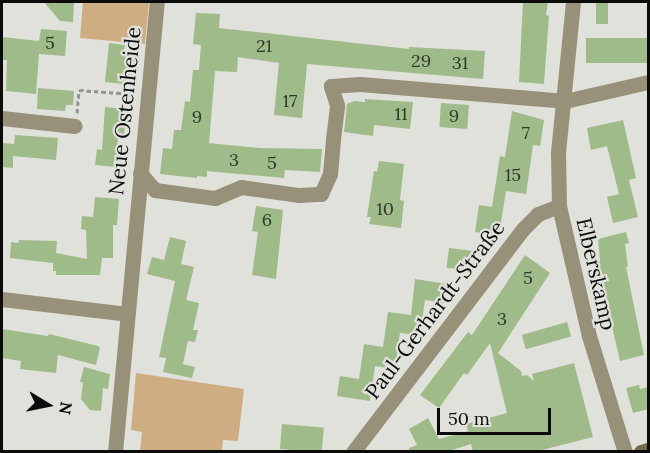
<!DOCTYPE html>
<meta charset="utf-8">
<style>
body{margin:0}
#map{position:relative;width:650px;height:453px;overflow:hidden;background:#e0e1db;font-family:Lora,serif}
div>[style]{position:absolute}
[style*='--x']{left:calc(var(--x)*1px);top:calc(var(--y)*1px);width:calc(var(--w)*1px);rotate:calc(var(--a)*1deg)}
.green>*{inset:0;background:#cead83}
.building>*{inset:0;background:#9fbb89;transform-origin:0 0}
.path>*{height:3px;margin-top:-1.5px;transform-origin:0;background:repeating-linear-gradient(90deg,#92938e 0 4.5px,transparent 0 7.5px)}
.street>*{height:15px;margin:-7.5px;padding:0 7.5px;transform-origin:7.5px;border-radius:7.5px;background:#98917a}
.secondary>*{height:15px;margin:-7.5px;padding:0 7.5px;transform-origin:7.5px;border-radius:7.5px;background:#766b49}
span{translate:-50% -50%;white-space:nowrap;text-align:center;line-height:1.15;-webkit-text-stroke:4.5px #e0e1db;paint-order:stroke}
.number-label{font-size:18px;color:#30382a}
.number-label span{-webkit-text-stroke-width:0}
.street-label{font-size:21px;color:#0b0c0a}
.frame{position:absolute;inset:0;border:3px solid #0b0c0a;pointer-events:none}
.north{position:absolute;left:18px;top:375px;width:60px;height:60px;-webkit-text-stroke:4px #e0e1db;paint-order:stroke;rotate:100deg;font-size:16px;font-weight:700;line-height:24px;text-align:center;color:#0b0c0a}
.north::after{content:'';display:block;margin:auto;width:21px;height:27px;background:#0b0c0a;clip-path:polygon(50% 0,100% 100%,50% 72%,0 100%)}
.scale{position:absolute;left:437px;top:408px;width:114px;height:27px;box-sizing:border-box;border:3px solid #0b0c0a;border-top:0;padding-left:8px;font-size:18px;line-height:21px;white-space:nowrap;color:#0b0c0a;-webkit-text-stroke:4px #e0e1db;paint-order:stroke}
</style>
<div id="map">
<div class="green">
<div style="clip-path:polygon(83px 2px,149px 2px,145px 44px,80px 38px)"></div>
<div style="clip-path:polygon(136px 373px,244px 389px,238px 441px,223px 440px,222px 451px,140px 451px,142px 432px,131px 430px)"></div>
</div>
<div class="building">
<div style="clip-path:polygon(44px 2px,74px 2px,73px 22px,60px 21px)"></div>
<div style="clip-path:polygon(523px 2px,548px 2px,546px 15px,549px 16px,544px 84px,519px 82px)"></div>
<div style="left:596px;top:2px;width:12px;height:22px"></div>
<div style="clip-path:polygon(196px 13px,220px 14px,219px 28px,409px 49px,409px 47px,485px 51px,483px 79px,307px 64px,302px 118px,274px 115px,279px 63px,238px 57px,237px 72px,215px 71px,209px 143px,259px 148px,322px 149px,320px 172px,285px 170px,284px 178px,207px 171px,207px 177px,197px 176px,197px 178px,160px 174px,163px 148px,172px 149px,174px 130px,181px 130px,185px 101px,190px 102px,193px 70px,199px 70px,201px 45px,193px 44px)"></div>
<div style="clip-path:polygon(41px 29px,67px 31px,65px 56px,39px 54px,36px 94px,6px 91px,7px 60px,2px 60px,2px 37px,39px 41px)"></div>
<div style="left:648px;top:38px;width:25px;height:62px;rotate:90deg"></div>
<div style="clip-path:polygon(109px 43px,125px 45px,124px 52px,135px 53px,133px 85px,105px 82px)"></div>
<div style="clip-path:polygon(38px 88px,74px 91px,73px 105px,66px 105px,65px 111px,37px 109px)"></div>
<div style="clip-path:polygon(365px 99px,413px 102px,410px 129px,374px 125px,373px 136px,344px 132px,347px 104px,354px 101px,365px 102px)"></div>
<div style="left:441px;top:103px;width:28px;height:24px;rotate:4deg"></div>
<div style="clip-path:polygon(105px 107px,126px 109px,124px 137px,118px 136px,116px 167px,95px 165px,97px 149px,102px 150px)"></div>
<div style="clip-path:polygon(512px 111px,544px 120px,540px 146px,533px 145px,526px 194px,506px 191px,499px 235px,475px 232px,479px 205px,492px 207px,500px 156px,505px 157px)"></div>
<div style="clip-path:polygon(623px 120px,636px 178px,629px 180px,638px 217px,613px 223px,607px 197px,619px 194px,607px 146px,591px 150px,587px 128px)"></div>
<div style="clip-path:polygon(15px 135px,58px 138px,56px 160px,13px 156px,13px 168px,2px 167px,2px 143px,14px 144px)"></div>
<div style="clip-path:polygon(379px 161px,404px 164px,400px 200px,404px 201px,401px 228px,369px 224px,371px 217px,367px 217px,374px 171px,377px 172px)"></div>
<div style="clip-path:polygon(95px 197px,119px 199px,117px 225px,113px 225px,113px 258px,102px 258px,100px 275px,56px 275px,56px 271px,53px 271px,53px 263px,10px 258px,11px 242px,18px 243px,19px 240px,57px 241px,56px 253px,87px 259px,86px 230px,81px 229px,82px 216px,93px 217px)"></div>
<div style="clip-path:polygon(256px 206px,283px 210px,276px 279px,252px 275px,258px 232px,252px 231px)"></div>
<div style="clip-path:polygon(626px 232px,629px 243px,625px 244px,628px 267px,626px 267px,644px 355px,620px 361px,597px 262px,600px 261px,598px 239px)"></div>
<div style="clip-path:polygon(170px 237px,186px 241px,181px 264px,194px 267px,186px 300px,199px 303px,193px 330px,198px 330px,195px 342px,188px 341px,183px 364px,195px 367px,192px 378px,163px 372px,166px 358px,159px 357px,175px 281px,147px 274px,152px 257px,164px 260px)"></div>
<div style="left:449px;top:248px;width:24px;height:20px;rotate:7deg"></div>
<div style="clip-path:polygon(525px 255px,550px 273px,498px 353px,521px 371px,522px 376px,527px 375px,534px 381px,532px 374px,574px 363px,593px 437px,534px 452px,473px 452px,471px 444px,446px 452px,409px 452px,409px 448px,417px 445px,409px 429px,428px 418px,439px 439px,468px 431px,466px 424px,507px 413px,490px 343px,467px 375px,464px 373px,439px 408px,420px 395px,468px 332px,472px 335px)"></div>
<div style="clip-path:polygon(415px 279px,447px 284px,444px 303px,425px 300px,420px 335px,400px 333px,395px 369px,375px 366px,370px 401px,337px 396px,340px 376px,359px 379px,364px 344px,383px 347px,388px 312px,411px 315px)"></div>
<div style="left:567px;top:322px;width:15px;height:47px;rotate:74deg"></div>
<div style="clip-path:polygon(2px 329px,48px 336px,49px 334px,98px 346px,100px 348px,96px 365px,58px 355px,56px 373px,20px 369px,21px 361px,2px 358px)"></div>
<div style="clip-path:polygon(84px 367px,110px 374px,108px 389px,103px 388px,101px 411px,90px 410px,81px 399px,83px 382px,80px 382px)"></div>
<div style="clip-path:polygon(639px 385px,640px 389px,648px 387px,648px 409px,633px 413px,626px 388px)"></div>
<div style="left:282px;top:424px;width:42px;height:25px;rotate:5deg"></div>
</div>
<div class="path">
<div style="--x:77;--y:113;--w:23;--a:-85"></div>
<div style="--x:79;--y:90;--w:54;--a:4.2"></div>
</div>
<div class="street">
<div style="--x:573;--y:2;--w:152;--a:95.7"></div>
<div style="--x:558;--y:153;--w:53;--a:88.9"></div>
<div style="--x:559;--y:206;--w:133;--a:77"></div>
<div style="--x:589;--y:336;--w:121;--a:72.8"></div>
<div style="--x:2;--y:118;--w:73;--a:6.3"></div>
<div style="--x:140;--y:173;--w:23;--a:49"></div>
<div style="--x:155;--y:190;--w:61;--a:7.6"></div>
<div style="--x:215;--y:198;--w:28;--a:-23"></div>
<div style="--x:241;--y:187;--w:59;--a:7.9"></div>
<div style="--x:299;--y:195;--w:22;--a:-3"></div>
<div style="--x:321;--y:194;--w:22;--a:-66"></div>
<div style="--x:330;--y:174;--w:35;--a:-85"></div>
<div style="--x:333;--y:139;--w:34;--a:-83"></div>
<div style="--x:337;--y:105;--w:20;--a:-108"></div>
<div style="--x:331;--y:86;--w:29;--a:-4"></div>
<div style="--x:360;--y:84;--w:206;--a:4.7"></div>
<div style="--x:565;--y:101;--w:85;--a:-12.9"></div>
<div style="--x:2;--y:299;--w:126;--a:6.8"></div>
<div style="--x:115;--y:452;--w:452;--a:-84.7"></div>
<div style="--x:353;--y:452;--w:280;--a:-52.7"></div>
<div style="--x:523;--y:229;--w:21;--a:-45"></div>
<div style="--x:538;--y:214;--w:22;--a:-21"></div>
</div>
<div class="secondary">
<div style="--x:641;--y:452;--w:7;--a:-16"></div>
</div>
<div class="number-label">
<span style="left:50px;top:43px">5</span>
<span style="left:264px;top:46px">21</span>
<span style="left:421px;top:61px">29</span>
<span style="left:460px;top:63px">31</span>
<span style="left:290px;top:101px">17</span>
<span style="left:401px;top:114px">11</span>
<span style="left:454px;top:116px">9</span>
<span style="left:197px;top:117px">9</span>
<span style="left:526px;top:133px">7</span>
<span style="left:234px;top:160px">3</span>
<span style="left:272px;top:163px">5</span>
<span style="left:513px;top:175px">15</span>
<span style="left:385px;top:209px">10</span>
<span style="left:267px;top:220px">6</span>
<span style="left:528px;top:278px">5</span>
<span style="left:502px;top:319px">3</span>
</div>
<div class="street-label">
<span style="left:125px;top:111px;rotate:-84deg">Neue Ostenheide</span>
<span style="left:596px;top:274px;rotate:77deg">Elberskamp</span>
<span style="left:435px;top:310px;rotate:-53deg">Paul-Gerhardt-Straße</span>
</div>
<div class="frame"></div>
<div class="north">N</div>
<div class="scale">50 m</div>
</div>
